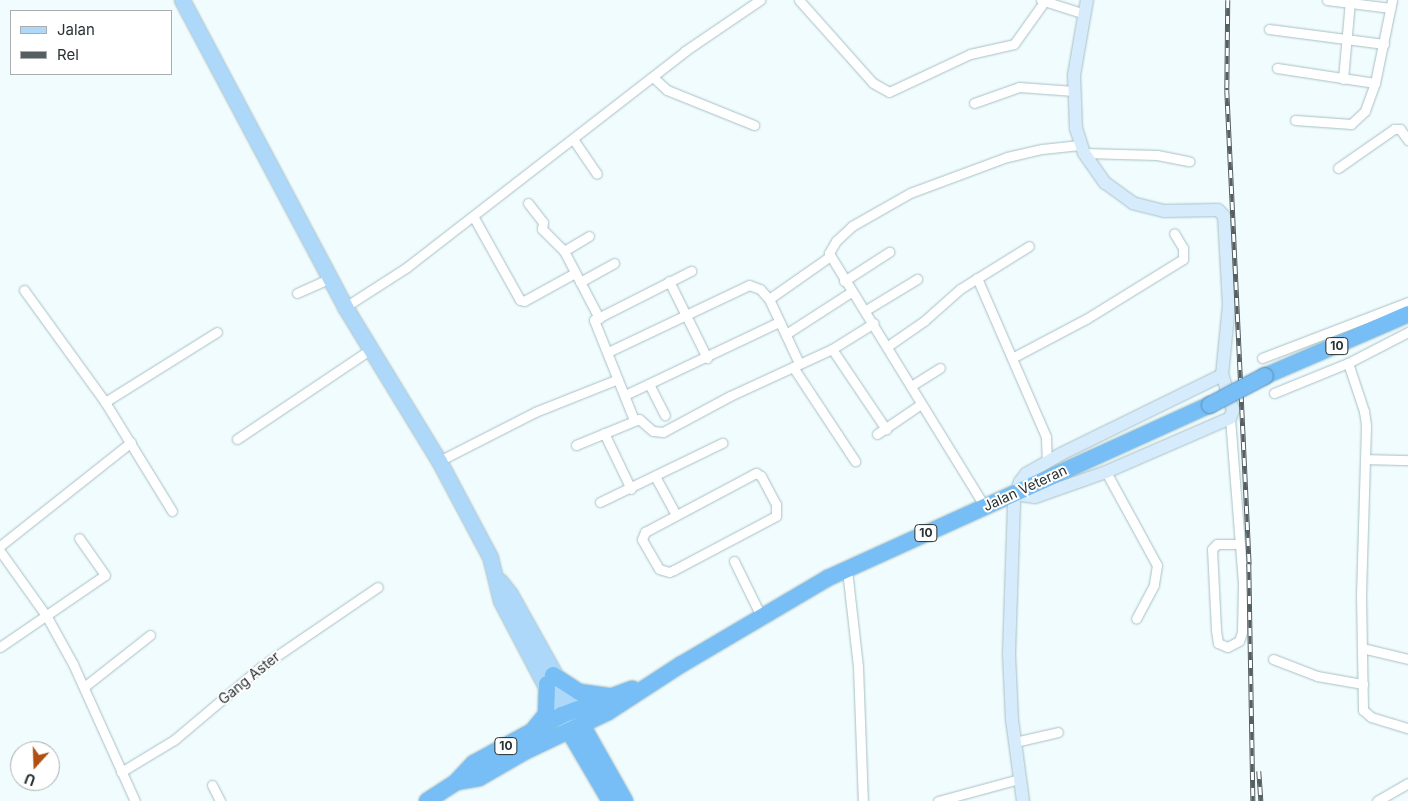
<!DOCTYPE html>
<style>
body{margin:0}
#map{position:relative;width:1408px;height:801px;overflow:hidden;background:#f1fcfe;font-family:Inter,sans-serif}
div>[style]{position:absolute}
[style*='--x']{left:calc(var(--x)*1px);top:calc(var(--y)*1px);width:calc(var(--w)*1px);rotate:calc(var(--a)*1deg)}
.roads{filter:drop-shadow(0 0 1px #a7c0c5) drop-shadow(0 0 1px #a7c0c5)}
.street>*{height:9px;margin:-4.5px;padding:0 4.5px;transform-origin:4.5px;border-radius:4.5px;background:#fff}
.secondary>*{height:12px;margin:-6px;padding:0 6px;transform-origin:6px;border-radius:6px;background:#d6ecfc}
.primary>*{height:15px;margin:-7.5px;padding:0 7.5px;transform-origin:7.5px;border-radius:7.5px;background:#add8f9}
.highway>*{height:16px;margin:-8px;padding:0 8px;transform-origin:8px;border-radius:8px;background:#76bef5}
.rail>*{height:4.5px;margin-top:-2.25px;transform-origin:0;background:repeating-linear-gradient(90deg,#fff 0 8px,#555f61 0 16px);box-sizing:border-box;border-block:1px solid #555f61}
.bridges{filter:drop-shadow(0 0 1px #5a8db1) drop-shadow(0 0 1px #5a8db1)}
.highway-bridge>*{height:16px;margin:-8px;padding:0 8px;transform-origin:8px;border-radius:8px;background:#76bef5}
span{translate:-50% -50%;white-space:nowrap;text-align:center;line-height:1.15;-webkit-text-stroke:4px #fff;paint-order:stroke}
.shield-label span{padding:1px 4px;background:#fff;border:1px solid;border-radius:4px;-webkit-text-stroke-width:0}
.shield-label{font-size:12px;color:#273133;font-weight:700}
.street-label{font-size:14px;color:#273133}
.legend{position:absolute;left:10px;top:10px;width:162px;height:65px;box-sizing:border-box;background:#fff;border:1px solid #a9adad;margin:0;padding:6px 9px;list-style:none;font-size:15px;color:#273133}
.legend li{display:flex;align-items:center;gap:10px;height:25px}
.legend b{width:25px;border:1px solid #a9adad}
.north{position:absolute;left:10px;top:741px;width:50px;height:50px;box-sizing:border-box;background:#fff;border:1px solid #a9adad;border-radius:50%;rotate:200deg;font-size:14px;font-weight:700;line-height:20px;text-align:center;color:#273133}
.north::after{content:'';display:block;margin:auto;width:18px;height:22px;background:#b14f10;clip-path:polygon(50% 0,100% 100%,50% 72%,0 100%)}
</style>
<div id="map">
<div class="roads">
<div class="street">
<div style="--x:799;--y:0;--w:111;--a:48.3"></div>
<div style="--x:873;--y:83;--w:18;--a:29"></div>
<div style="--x:889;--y:92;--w:89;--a:-25.1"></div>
<div style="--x:970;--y:54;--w:45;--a:-12.8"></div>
<div style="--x:1014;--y:44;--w:52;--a:-54.5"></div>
<div style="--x:1041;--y:0;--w:46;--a:17.7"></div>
<div style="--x:1327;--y:0;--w:64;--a:7.1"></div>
<div style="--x:1269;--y:29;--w:116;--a:7.4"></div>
<div style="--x:1277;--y:68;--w:99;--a:8.7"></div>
<div style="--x:1375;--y:83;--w:30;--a:110"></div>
<div style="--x:1365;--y:111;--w:19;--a:137"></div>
<div style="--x:1351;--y:124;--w:56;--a:-175.9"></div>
<div style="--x:653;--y:77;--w:19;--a:43"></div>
<div style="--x:667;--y:90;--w:94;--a:21.9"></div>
<div style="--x:1343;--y:79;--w:79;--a:-84.9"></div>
<div style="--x:1375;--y:83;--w:85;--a:-78.4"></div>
<div style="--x:974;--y:103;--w:48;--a:-19.6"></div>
<div style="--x:1019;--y:87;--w:55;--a:4.2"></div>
<div style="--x:573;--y:139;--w:42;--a:55.6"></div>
<div style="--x:1084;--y:153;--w:73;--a:1.6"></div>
<div style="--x:1157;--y:155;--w:33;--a:11"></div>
<div style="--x:1338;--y:168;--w:68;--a:-34.9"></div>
<div style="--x:1394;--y:129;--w:6;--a:0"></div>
<div style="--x:1400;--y:129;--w:14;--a:54"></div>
<div style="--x:528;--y:203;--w:24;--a:52"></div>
<div style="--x:543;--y:222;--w:7;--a:98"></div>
<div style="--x:542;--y:229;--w:31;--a:45"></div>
<div style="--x:473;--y:216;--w:96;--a:60.8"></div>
<div style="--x:520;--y:300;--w:4;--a:14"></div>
<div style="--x:524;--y:301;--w:58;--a:-28.8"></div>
<div style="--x:589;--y:236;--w:29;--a:149"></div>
<div style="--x:564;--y:251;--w:76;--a:62.4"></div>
<div style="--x:977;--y:278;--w:173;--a:66.5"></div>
<div style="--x:1046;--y:437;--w:25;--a:88"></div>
<div style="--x:669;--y:281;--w:86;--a:63.7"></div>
<div style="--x:844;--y:281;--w:54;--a:-32.8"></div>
<div style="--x:580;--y:282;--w:39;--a:-29"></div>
<div style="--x:24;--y:290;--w:138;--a:54.1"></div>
<div style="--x:105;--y:402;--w:128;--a:58.4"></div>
<div style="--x:297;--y:293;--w:36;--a:-24"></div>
<div style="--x:769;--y:299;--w:73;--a:-35"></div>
<div style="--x:345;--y:307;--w:74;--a:-32.8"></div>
<div style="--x:407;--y:267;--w:352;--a:-37.8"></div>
<div style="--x:685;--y:51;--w:91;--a:-34.2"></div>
<div style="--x:866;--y:310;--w:60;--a:-31.3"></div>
<div style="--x:786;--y:334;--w:77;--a:-32.9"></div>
<div style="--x:888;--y:346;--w:44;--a:-34.8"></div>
<div style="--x:924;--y:321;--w:48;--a:-41.6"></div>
<div style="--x:960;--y:289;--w:81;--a:-31.9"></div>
<div style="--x:832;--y:349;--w:97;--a:56"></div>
<div style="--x:608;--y:352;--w:156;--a:-25.4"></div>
<div style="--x:749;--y:285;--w:12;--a:20"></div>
<div style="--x:760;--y:289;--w:13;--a:48"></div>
<div style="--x:769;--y:299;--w:71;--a:64.9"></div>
<div style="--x:1012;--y:358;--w:84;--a:-27.8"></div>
<div style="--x:1086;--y:319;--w:114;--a:-31.7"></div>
<div style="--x:1183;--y:259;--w:11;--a:-90"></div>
<div style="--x:1183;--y:248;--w:17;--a:-121"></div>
<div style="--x:1262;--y:358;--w:156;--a:-21"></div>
<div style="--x:1348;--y:363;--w:51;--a:71.6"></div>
<div style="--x:1364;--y:411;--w:15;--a:82"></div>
<div style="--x:1366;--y:426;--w:168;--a:91.7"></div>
<div style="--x:1361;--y:594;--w:116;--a:89"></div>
<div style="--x:1363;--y:710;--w:11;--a:41"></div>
<div style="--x:1371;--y:717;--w:39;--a:17"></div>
<div style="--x:793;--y:367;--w:113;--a:56.6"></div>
<div style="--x:649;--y:384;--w:35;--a:63"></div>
<div style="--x:911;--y:386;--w:34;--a:-32"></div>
<div style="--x:1274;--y:393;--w:80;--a:-22.1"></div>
<div style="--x:1348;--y:363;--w:68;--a:-27.3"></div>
<div style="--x:625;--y:395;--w:170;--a:-25.4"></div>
<div style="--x:105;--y:402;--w:132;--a:-32"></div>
<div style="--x:1230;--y:418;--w:166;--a:85.5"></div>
<div style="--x:1243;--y:583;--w:49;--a:91.2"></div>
<div style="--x:1242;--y:632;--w:9;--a:108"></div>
<div style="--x:1239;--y:641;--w:13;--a:153"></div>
<div style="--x:1227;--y:647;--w:10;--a:-156"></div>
<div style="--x:1218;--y:643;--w:13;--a:-99"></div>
<div style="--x:1216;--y:630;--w:81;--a:-92.8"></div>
<div style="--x:1212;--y:549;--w:7;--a:-45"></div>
<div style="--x:1217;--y:544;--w:21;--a:0"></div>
<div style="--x:634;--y:420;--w:108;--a:-111.8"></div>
<div style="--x:594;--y:320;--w:109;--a:-26.8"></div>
<div style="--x:604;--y:433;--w:62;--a:64.3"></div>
<div style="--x:877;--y:434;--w:53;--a:-34.3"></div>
<div style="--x:237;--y:439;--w:161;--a:-33.9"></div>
<div style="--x:576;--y:445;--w:68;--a:-22.4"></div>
<div style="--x:639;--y:419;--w:18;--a:41"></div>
<div style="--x:653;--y:431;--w:10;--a:6"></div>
<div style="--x:663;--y:432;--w:76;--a:-28.2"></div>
<div style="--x:730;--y:396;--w:112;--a:-24.7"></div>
<div style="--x:832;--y:349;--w:49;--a:-31.8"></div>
<div style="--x:1366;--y:459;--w:42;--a:1.4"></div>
<div style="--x:439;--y:461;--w:108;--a:-27"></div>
<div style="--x:535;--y:412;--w:89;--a:-21.7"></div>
<div style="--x:1106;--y:472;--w:106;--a:61.3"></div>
<div style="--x:1157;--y:565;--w:20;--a:99"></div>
<div style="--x:1154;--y:585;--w:38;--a:118"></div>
<div style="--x:756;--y:473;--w:6;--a:31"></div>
<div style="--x:761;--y:476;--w:32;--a:62"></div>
<div style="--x:776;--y:504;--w:12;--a:90"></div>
<div style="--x:776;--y:516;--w:115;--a:152.1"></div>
<div style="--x:674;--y:570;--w:5;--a:158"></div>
<div style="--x:669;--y:572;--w:10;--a:-163"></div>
<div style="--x:659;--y:569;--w:34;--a:-120"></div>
<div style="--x:642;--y:539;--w:8;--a:-67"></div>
<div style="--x:645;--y:532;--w:126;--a:-28"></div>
<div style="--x:656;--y:478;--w:42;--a:61.6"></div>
<div style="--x:600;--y:502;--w:136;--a:-25.8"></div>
<div style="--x:985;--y:507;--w:298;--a:-121.6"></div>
<div style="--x:829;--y:253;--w:14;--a:-60"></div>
<div style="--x:836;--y:241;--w:22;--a:-43"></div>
<div style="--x:852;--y:226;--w:67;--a:-29.6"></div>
<div style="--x:910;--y:193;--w:103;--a:-20.4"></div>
<div style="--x:1007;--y:157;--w:36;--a:-13"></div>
<div style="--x:1042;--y:149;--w:38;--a:-6"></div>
<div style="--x:0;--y:546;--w:167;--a:-38.4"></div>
<div style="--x:0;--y:551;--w:81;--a:54.5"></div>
<div style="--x:47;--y:617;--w:54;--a:61"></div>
<div style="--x:73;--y:664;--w:150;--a:65.7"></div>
<div style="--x:734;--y:561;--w:61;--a:63.9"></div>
<div style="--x:847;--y:570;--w:98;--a:83.5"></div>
<div style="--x:858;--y:667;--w:134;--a:87.9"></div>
<div style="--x:0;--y:647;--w:127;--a:-34.4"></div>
<div style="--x:105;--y:575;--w:45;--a:-125.1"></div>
<div style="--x:1362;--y:648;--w:47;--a:13.4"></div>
<div style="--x:1273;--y:659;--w:47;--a:21.1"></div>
<div style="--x:1317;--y:676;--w:47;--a:9.9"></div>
<div style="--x:84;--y:687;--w:84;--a:-38.2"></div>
<div style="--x:1015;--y:742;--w:44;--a:-13.1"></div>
<div style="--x:121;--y:772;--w:62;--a:-31.1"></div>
<div style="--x:174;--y:740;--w:115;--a:-40.1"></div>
<div style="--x:262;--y:666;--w:140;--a:-34.3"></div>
<div style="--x:212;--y:785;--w:18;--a:63"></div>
<div style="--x:938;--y:801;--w:84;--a:-15.2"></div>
<div style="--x:1377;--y:801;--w:36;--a:-30"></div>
</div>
<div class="secondary">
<div style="--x:1016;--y:494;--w:19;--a:9"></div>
<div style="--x:1035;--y:497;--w:75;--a:-19.4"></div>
<div style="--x:1106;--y:472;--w:135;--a:-23.5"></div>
<div style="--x:1230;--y:418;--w:9;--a:-69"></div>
<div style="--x:1233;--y:410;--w:37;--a:-107"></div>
<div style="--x:1222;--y:375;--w:70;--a:-84.3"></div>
<div style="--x:1229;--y:305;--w:89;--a:-93.2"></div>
<div style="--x:1224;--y:216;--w:8;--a:-135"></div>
<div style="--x:1218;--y:210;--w:54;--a:178.9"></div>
<div style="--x:1164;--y:211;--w:32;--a:-166"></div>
<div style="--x:1133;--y:203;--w:34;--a:-144"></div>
<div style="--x:1105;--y:183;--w:37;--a:-125"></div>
<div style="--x:1084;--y:153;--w:25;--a:-108"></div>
<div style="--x:1076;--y:129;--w:54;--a:-92.1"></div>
<div style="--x:1074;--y:75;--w:76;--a:-80.2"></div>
<div style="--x:1023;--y:801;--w:82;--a:-97.7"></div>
<div style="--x:1012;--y:720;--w:66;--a:-92.6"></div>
<div style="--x:1009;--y:654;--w:154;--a:-88.1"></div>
<div style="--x:1014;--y:500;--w:19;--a:-72"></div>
<div style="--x:1020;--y:482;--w:10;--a:-53"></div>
<div style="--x:1026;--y:474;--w:40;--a:-29.7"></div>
<div style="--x:1061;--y:454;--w:179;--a:-26.1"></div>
</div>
<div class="primary">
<div style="--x:182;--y:0;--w:348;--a:62"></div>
<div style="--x:345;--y:307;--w:180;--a:58.6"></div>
<div style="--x:439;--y:461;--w:109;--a:62"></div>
<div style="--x:490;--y:557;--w:45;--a:76"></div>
<div style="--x:501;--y:601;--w:147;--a:62.4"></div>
<div style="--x:500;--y:581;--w:16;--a:52"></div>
<div style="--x:510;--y:594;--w:145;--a:60.8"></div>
</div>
<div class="highway">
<div style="--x:1265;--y:376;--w:156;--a:-23.4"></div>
<div style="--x:553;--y:675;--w:31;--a:33"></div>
<div style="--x:579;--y:692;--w:29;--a:8"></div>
<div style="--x:582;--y:725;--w:87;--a:60.5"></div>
<div style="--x:534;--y:729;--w:19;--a:-51"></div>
<div style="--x:546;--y:714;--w:30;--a:-88"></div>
<div style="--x:569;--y:731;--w:81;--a:59.6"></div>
<div style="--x:456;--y:782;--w:23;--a:-10"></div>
<div style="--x:479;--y:778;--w:54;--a:-29.9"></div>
<div style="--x:526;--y:751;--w:91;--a:-25.4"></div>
<div style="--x:608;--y:712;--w:88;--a:-33"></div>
<div style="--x:682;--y:664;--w:169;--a:-30.5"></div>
<div style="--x:828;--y:578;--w:419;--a:-24.4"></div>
<div style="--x:427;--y:801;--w:35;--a:-33"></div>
<div style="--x:456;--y:782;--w:26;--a:-47"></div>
<div style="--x:474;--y:763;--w:100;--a:-28.6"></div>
<div style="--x:562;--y:715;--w:75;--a:-20.4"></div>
</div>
</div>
<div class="rail">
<div style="--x:1228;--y:0;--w:90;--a:90.6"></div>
<div style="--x:1227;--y:90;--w:475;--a:87.3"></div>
<div style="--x:1249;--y:564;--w:237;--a:89"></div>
<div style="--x:1259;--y:771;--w:30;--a:86"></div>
</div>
<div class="bridges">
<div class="highway-bridge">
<div style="--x:1210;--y:405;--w:62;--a:-27.8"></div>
</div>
</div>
<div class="shield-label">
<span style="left:1337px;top:346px">10</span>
<span style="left:926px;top:533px">10</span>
<span style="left:506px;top:746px">10</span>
</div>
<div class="street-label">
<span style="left:1025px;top:488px;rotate:-25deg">Jalan Veteran</span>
<span style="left:249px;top:678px;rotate:-39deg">Gang Aster</span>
</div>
<ul class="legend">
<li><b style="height:6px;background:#add8f9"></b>Jalan</li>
<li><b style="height:6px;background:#555f61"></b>Rel</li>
</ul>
<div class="north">U</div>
</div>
